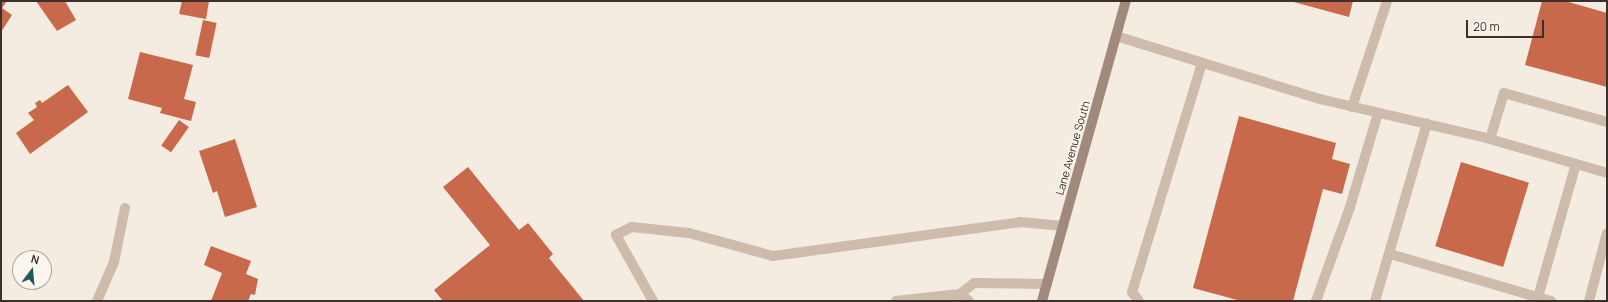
<!DOCTYPE html>
<style>
body{margin:0}
#map{position:relative;width:1608px;height:302px;overflow:hidden;background:#f4ebe1;font-family:Manrope,sans-serif}
div>[style]{position:absolute}
[style*='--x']{left:calc(var(--x)*1px);top:calc(var(--y)*1px);width:calc(var(--w)*1px);rotate:calc(var(--a)*1deg)}
.building>*{inset:0;background:#c8694b;transform-origin:0 0}
.lane>*{height:10px;margin:-5px;padding:0 5px;transform-origin:5px;border-radius:5px;background:#cdbbac}
.street>*{height:10px;margin:-5px;padding:0 5px;transform-origin:5px;border-radius:5px;background:#cdbbac}
.secondary>*{height:10px;margin:-5px;padding:0 5px;transform-origin:5px;border-radius:5px;background:#a18a7d}
span{translate:-50% -50%;white-space:nowrap;text-align:center;line-height:1.15;-webkit-text-stroke:3px #fbf5ee;paint-order:stroke}
.street-label{font-size:11px;color:#3b302b}
.frame{position:absolute;inset:0;border:2px solid #3b302b;pointer-events:none}
.north{position:absolute;left:12px;top:250px;width:40px;height:40px;box-sizing:border-box;background:#fbf5ee;border:1px solid #aea6a0;border-radius:50%;rotate:16deg;font-size:11px;font-weight:700;line-height:16px;text-align:center;color:#3b302b}
.north::after{content:'';display:block;margin:auto;width:14px;height:18px;background:#1f5a5e;clip-path:polygon(50% 0,100% 100%,50% 72%,0 100%)}
.scale{position:absolute;left:1466px;top:20px;width:78px;height:18px;box-sizing:border-box;border:2px solid #3b302b;border-top:0;padding-left:5px;font-size:12px;line-height:14px;white-space:nowrap;color:#3b302b;-webkit-text-stroke:3px #fbf5ee;paint-order:stroke}
</style>
<div id="map">
<div class="building">
<div style="clip-path:polygon(1px 1px,7px 1px,2px 8px,12px 15px,1px 32px)"></div>
<div style="clip-path:polygon(36px 1px,65px 1px,76px 20px,57px 31px)"></div>
<div style="clip-path:polygon(182px 1px,209px 1px,206px 19px,179px 14px)"></div>
<div style="clip-path:polygon(1290px 1px,1353px 1px,1349px 17px)"></div>
<div style="clip-path:polygon(1542px 1px,1565px 1px,1607px 13px,1607px 87px,1525px 65px)"></div>
<div style="left:203px;top:20px;width:14px;height:36px;rotate:12deg"></div>
<div style="clip-path:polygon(140px 52px,193px 65px,184px 99px,196px 102px,191px 121px,160px 113px,162px 108px,128px 99px)"></div>
<div style="clip-path:polygon(68px 85px,88px 112px,30px 154px,16px 133px,34px 120px,28px 113px,37px 107px,35px 103px,40px 100px,42px 103px)"></div>
<div style="clip-path:polygon(1239px 116px,1336px 143px,1332px 159px,1350px 164px,1342px 194px,1323px 189px,1293px 301px,1241px 301px,1193px 288px)"></div>
<div style="left:179px;top:120px;width:12px;height:31px;rotate:35deg"></div>
<div style="clip-path:polygon(235px 139px,257px 207px,225px 217px,217px 191px,213px 193px,199px 151px)"></div>
<div style="left:1461px;top:162px;width:71px;height:88px;rotate:17deg"></div>
<div style="clip-path:polygon(468px 167px,519px 230px,528px 223px,553px 254px,549px 258px,584px 301px,443px 301px,434px 290px,490px 245px,443px 187px)"></div>
<div style="clip-path:polygon(211px 246px,251px 261px,246px 274px,258px 279px,255px 295px,251px 294px,248px 301px,211px 301px,222px 273px,204px 265px)"></div>
</div>
<div class="lane">
<div style="--x:1116;--y:36;--w:214;--a:17.2"></div>
<div style="--x:1320;--y:99;--w:175;--a:13.2"></div>
<div style="--x:1490;--y:139;--w:48;--a:-73.1"></div>
<div style="--x:1504;--y:93;--w:107;--a:15.7"></div>
<div style="--x:1352;--y:107;--w:112;--a:-71.7"></div>
<div style="--x:1490;--y:139;--w:122;--a:16.2"></div>
<div style="--x:1390;--y:254;--w:168;--a:16.3"></div>
<div style="--x:1538;--y:297;--w:138;--a:-74.1"></div>
<div style="--x:653;--y:301;--w:76;--a:-119.3"></div>
<div style="--x:616;--y:235;--w:18;--a:-27"></div>
<div style="--x:632;--y:227;--w:57;--a:6"></div>
<div style="--x:689;--y:233;--w:87;--a:15.3"></div>
<div style="--x:773;--y:256;--w:249;--a:-7.8"></div>
<div style="--x:1020;--y:222;--w:43;--a:5.3"></div>
<div style="--x:896;--y:301;--w:64;--a:-6.2"></div>
<div style="--x:960;--y:294;--w:5;--a:101"></div>
<div style="--x:969;--y:301;--w:11;--a:-142"></div>
<div style="--x:960;--y:294;--w:18;--a:-38"></div>
<div style="--x:974;--y:283;--w:73;--a:0.8"></div>
<div style="--x:1139;--y:301;--w:11;--a:-128"></div>
<div style="--x:1132;--y:292;--w:239;--a:-73"></div>
<div style="--x:1316;--y:301;--w:100;--a:-70.1"></div>
<div style="--x:1350;--y:207;--w:98;--a:-73.4"></div>
<div style="--x:1375;--y:301;--w:185;--a:-73.7"></div>
<div style="--x:1589;--y:301;--w:70;--a:-75.2"></div>
</div>
<div class="street">
<div style="--x:97;--y:301;--w:43;--a:-66.4"></div>
<div style="--x:114;--y:262;--w:55;--a:-78.5"></div>
</div>
<div class="secondary">
<div style="--x:1042;--y:301;--w:312;--a:-74.4"></div>
</div>
<div class="street-label">
<span style="left:1073px;top:148px;rotate:-74deg">Lane Avenue South</span>
</div>
<div class="frame"></div>
<div class="north">N</div>
<div class="scale">20 m</div>
</div>
